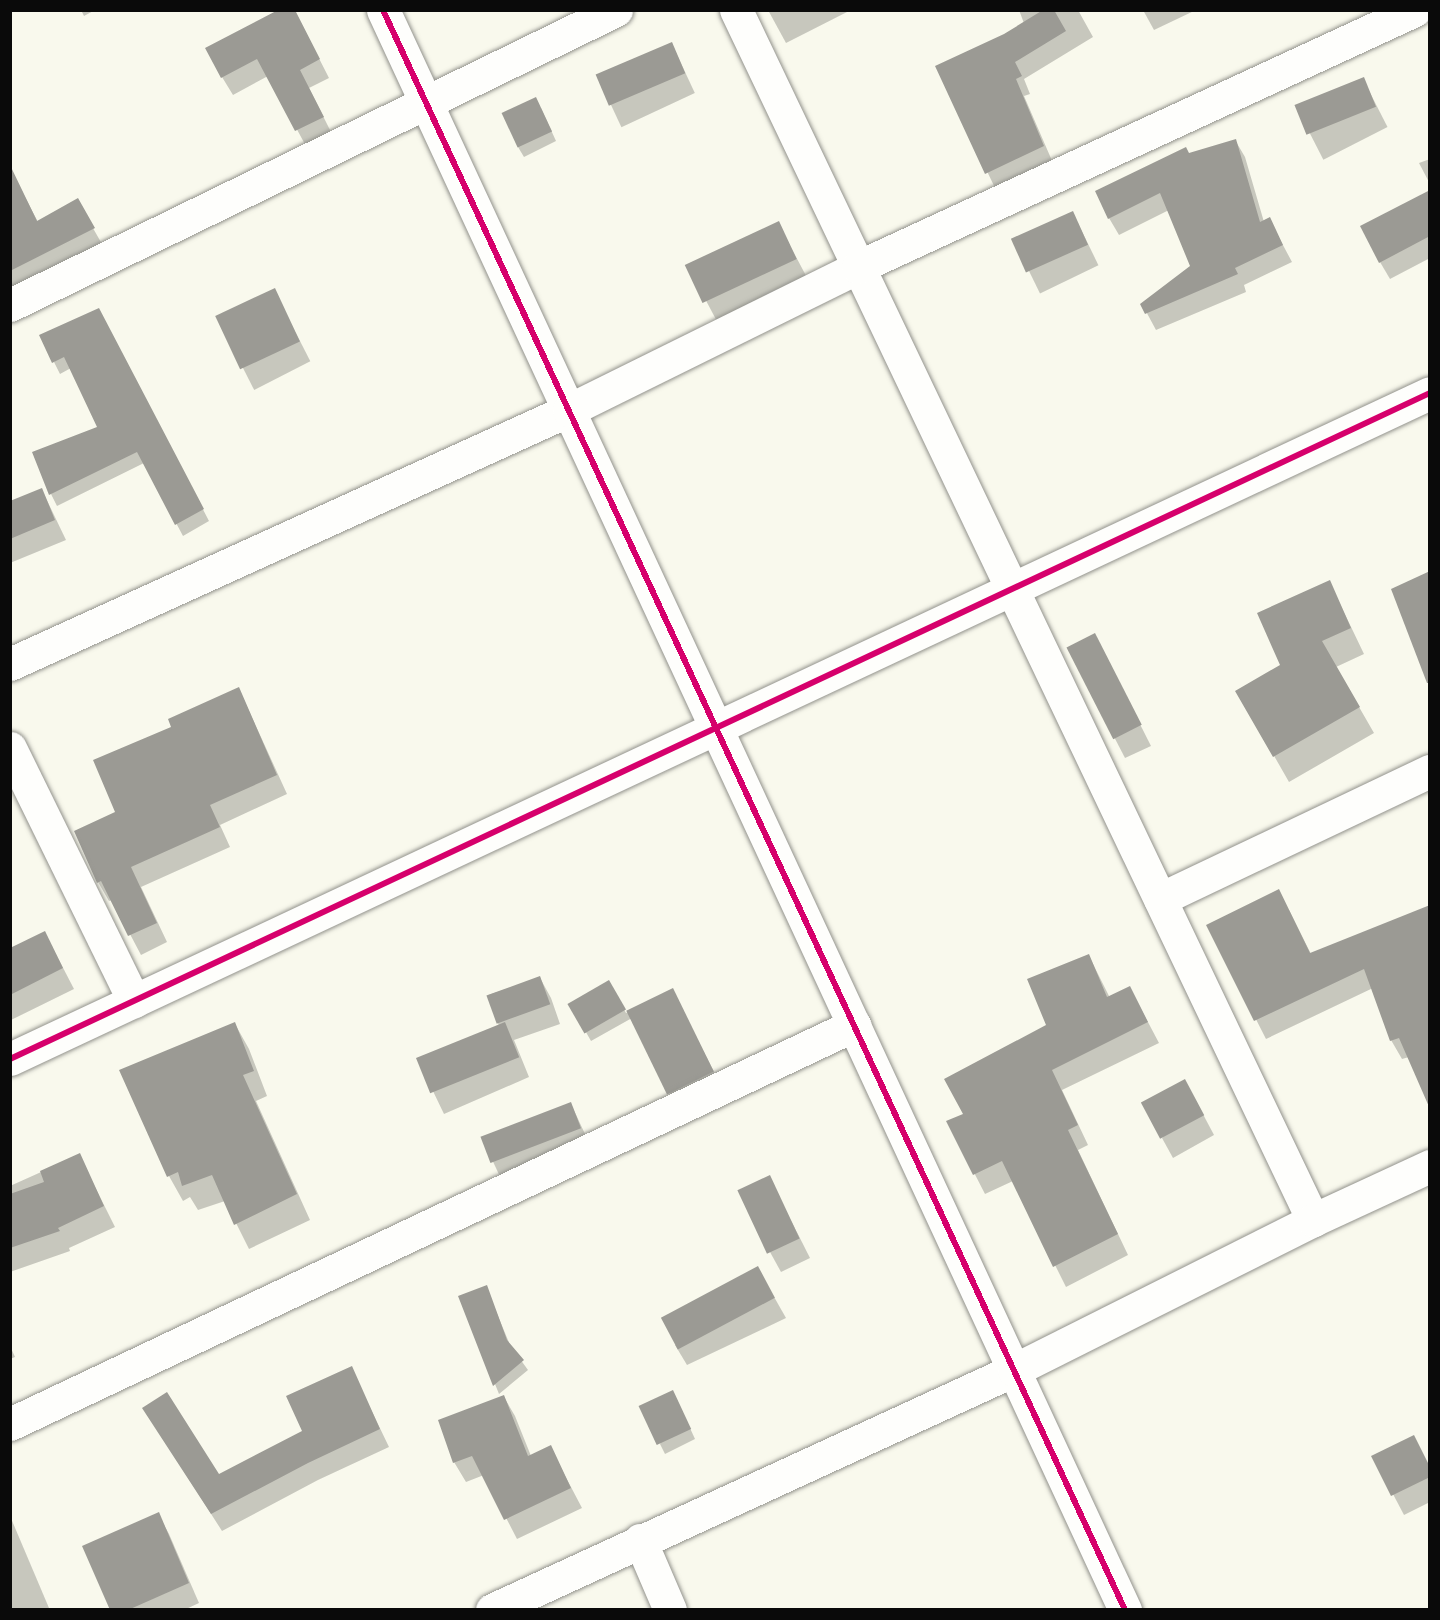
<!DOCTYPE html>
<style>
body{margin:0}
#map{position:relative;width:1440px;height:1620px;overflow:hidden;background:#f9f9ed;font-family:Georgia,serif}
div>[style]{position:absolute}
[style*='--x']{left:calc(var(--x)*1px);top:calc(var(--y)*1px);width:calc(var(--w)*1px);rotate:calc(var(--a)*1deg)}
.shadow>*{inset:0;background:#0003;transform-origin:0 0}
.building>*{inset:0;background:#9b9a94;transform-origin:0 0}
.roads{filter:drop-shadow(0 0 2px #92928c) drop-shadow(0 0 2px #92928c)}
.minor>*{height:33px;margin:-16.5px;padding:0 16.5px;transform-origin:16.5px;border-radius:16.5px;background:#fefefc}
.cycleway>*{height:6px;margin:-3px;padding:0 3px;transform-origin:3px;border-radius:3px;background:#d6006c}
span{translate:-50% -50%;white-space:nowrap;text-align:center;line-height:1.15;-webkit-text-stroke:6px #fff;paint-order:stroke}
.frame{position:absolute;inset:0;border:12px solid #0a0a0a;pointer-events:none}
</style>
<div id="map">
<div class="shadow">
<div style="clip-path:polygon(81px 10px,95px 10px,84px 16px)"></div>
<div style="clip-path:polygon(768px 10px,851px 10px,786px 43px)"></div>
<div style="clip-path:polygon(1019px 10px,1078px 10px,1093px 37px,1024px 79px,1030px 94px,1024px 96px,1053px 163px,996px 190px,937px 67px,1025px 26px)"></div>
<div style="clip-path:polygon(1143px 10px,1196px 10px,1154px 30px)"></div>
<div style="clip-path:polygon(301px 23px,329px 78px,309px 88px,333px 136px,307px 148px,268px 76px,233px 95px,222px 77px)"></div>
<div style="left:672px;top:44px;width:54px;height:81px;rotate:65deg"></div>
<div style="left:1363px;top:79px;width:54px;height:72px;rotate:63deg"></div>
<div style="clip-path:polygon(541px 108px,556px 141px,524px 157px,518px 147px)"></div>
<div style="clip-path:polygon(1235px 140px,1245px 157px,1264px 222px,1269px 219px,1292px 262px,1244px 285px,1246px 292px,1156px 330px,1142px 304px,1192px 266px,1169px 210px,1119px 235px,1109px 218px)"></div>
<div style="clip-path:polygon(1430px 159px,1430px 184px,1419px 163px)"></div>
<div style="clip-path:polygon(13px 174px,38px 222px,77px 200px,102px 244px,10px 290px,10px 176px)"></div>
<div style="clip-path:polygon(1430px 192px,1430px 258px,1390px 279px,1380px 262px)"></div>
<div style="left:1073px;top:213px;width:58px;height:65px;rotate:64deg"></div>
<div style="left:778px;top:223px;width:64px;height:100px;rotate:62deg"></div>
<div style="left:274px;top:290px;width:80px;height:63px;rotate:63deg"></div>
<div style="clip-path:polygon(105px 321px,209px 521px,183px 536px,144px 463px,57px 506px,51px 494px,99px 428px,71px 368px,60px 374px,54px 362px)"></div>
<div style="clip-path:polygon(42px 490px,66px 540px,10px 563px,10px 503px)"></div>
<div style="clip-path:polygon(1329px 581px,1364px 654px,1336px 667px,1374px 733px,1289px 782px,1237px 691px,1282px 665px)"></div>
<div style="clip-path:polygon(1068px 648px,1105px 655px,1151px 746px,1125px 758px)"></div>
<div style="clip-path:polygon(239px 689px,287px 794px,220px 825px,230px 847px,141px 887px,167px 942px,141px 955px,112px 900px,109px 901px,98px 882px,117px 813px,173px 727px)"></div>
<div style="clip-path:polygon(1430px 907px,1409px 1057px,1402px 1059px,1391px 1040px,1373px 988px,1266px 1039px,1208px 925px,1289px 910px,1311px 954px)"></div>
<div style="clip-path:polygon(45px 933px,74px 989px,11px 1020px,10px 950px)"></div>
<div style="clip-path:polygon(1089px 956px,1110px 998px,1130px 988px,1159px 1043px,1062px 1090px,1088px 1145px,1078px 1150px,1128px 1255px,1066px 1287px,1013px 1181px,985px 1194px,948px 1122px,965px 1114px,1048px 1026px)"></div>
<div style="clip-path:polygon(540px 978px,551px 998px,560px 1024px,514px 1040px,529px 1077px,444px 1114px,418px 1060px,499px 1026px,488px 995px)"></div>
<div style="clip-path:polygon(609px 982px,626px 1013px,672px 990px,724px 1091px,679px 1112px,632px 1018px,591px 1041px,570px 1004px)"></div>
<div style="clip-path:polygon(235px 1024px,249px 1049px,267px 1096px,256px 1101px,310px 1220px,249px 1249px,225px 1201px,198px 1210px,190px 1197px,183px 1201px,169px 1176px)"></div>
<div style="clip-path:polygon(1196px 1101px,1214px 1135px,1173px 1158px,1162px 1138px)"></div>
<div style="left:571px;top:1104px;width:50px;height:95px;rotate:65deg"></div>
<div style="clip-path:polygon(79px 1155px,115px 1227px,69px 1248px,70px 1251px,10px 1272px,10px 1186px)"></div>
<div style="clip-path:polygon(769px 1177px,810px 1258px,781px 1272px,770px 1252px)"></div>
<div style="clip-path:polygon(486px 1287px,510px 1345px,528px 1370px,499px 1394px,460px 1297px)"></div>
<div style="clip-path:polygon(769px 1288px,786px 1318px,687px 1365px,675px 1345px)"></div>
<div style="clip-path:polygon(10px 1346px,15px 1357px,10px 1359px)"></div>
<div style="clip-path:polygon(351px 1368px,389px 1447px,318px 1480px,222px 1531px,144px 1409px,219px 1476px,304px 1432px)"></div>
<div style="clip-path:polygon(504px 1397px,515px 1416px,531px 1456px,550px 1447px,582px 1508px,517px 1539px,484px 1475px,466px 1482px,454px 1462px)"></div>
<div style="clip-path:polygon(678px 1402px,695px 1439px,665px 1454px,660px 1444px)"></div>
<div style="clip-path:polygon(1373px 1456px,1430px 1467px,1430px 1502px,1404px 1515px)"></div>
<div style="clip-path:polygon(158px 1514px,169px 1534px,199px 1603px,184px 1610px,112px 1610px)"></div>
<div style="clip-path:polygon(10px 1516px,49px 1608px,46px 1610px,10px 1610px)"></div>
</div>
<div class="building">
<div style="clip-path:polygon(278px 10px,295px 10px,320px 59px,300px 70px,324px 117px,295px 131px,257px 59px,221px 78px,205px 48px)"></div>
<div style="clip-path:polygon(1043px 10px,1054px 10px,1066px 31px,1015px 62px,1022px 76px,1016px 79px,1044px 146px,985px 174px,935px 66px,1004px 34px)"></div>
<div style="left:672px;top:42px;width:34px;height:83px;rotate:67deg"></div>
<div style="left:1364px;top:77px;width:32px;height:75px;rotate:68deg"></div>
<div style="left:536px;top:97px;width:38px;height:38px;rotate:65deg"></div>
<div style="clip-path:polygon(1236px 139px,1260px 222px,1270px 217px,1283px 245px,1235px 268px,1238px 274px,1145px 314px,1140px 304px,1190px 266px,1160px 193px,1108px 219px,1095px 191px,1186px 147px,1189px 153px)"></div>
<div style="clip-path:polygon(10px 165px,37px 221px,78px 198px,95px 228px,10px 271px)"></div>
<div style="clip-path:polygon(1430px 190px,1430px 236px,1379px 263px,1360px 226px)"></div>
<div style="left:1073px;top:211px;width:37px;height:68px;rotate:66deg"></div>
<div style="left:779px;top:221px;width:42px;height:104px;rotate:65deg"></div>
<div style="left:275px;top:288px;width:59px;height:66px;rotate:65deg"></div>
<div style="clip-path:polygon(99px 308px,204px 509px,175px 525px,137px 452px,49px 495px,32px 452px,97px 427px,64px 357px,52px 363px,39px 335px)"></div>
<div style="clip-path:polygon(42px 488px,55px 520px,10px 539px,10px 501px)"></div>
<div style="clip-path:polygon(1430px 571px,1430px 683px,1427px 683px,1391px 589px)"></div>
<div style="clip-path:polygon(1330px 580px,1351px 628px,1322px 641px,1360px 707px,1273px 757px,1235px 691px,1280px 665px,1257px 613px)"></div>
<div style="left:1095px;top:633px;width:103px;height:32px;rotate:63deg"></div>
<div style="clip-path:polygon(239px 687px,277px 775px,210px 805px,220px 827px,131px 867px,157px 923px,128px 936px,101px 881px,97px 883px,74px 831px,115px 812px,93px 760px,171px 727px,168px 719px)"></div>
<div style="clip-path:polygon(1279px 889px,1310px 953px,1430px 905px,1430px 1109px,1399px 1038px,1390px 1041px,1364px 969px,1254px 1021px,1206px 925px)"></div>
<div style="clip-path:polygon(45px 931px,63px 968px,10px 995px,10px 948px)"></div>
<div style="clip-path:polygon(1089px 954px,1107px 997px,1130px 986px,1148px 1022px,1052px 1070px,1078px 1125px,1068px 1130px,1118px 1234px,1053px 1267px,1002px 1161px,973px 1175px,946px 1121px,963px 1114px,944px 1079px,1046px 1025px,1027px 979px)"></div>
<div style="left:540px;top:976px;width:30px;height:57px;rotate:70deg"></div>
<div style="left:609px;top:980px;width:34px;height:48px;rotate:60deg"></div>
<div style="left:673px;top:988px;width:93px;height:52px;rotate:64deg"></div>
<div style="clip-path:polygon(235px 1022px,254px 1071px,243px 1075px,297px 1194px,234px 1225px,212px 1175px,182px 1186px,178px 1172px,167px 1177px,119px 1070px)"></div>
<div style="left:505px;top:1022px;width:38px;height:96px;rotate:68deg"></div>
<div style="left:1185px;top:1079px;width:41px;height:50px;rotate:62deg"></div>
<div style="left:571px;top:1102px;width:28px;height:97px;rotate:69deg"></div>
<div style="clip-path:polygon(80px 1153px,104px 1206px,58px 1228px,60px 1231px,10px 1248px,10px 1194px,44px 1182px,40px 1171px)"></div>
<div style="left:770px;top:1175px;width:70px;height:36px;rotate:65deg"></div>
<div style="left:758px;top:1266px;width:36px;height:110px;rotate:62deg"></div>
<div style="clip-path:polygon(487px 1285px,507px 1340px,524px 1360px,493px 1386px,458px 1296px)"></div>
<div style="clip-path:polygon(352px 1366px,380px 1429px,308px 1463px,211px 1514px,142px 1408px,167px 1392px,219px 1474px,302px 1431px,286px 1396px)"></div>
<div style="left:673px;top:1390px;width:43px;height:38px;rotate:65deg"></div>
<div style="clip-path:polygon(504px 1395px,528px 1456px,551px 1445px,571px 1488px,504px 1520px,472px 1456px,453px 1463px,438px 1420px)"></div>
<div style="clip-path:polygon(1414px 1435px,1430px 1467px,1430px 1477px,1391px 1496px,1371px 1456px)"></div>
<div style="clip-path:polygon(159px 1512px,189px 1583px,128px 1610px,110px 1610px,82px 1546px)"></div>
</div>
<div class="roads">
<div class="minor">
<div style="--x:383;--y:10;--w:1764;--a:65.12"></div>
<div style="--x:736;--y:10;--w:1341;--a:64.51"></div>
<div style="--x:10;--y:305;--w:674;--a:-25.96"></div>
<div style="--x:10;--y:664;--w:614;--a:-24.44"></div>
<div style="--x:569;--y:410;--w:322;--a:-26.3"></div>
<div style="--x:858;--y:267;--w:613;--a:-24.77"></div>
<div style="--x:10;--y:748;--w:282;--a:63.9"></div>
<div style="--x:1160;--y:899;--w:299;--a:-25.4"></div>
<div style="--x:10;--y:1059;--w:1568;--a:-25.13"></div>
<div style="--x:10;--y:1424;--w:934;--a:-25.3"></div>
<div style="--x:640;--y:1540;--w:76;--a:66.8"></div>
<div style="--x:492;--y:1610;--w:575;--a:-24.69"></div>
<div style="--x:1014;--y:1370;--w:335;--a:-26.6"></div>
<div style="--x:1313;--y:1220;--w:129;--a:-24.8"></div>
</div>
</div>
<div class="cycleway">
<div style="--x:383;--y:10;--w:1764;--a:65.12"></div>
<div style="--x:10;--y:1059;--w:1568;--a:-25.13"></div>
</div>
<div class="frame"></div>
</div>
